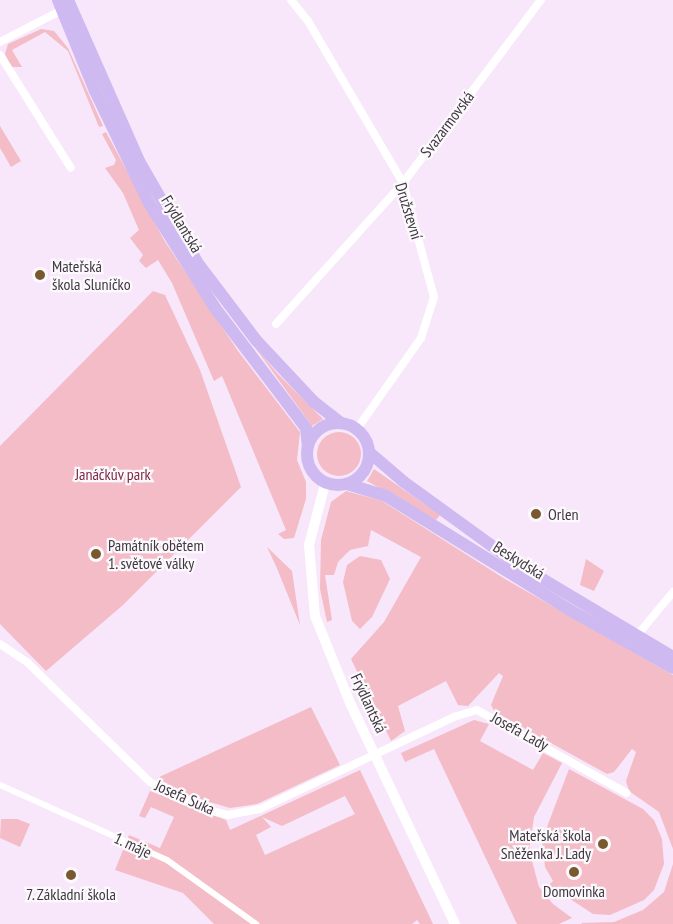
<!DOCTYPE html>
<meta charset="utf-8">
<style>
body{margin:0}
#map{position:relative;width:673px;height:924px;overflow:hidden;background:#f8e6fa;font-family:"PT Sans Narrow",sans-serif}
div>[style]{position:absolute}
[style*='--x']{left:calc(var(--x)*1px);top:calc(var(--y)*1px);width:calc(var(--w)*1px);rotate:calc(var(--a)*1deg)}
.green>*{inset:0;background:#f3bcc6}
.round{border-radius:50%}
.pedestrian>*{height:6px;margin:-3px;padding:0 3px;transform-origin:3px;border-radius:3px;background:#fff}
.minor>*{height:8px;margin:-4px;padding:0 4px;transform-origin:4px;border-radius:4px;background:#fff}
.tertiary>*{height:10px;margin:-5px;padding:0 5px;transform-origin:5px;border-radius:5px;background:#fff}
.primary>*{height:12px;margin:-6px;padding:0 6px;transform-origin:6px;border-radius:6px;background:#ceb9f0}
.primary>.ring{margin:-6px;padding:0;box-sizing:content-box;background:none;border:12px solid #ceb9f0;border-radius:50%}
.dots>*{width:16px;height:16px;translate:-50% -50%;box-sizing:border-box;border:3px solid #fcf9fd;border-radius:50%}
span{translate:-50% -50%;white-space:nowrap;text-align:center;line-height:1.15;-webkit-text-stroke:4.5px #fcf9fd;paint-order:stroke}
.street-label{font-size:16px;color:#3e373f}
.poi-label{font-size:16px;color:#3e373f}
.left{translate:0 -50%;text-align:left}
.right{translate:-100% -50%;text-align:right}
.park-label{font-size:16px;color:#7d2841}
</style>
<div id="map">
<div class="green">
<div style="clip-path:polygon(41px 29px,54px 31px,68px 48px,103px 126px,99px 127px,68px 51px,45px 32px,12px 50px,22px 67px,11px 67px,5px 54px,8px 44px)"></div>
<div style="clip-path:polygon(0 126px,21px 161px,11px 167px,0 148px)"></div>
<div style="clip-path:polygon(106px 132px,164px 240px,238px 351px,300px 432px,297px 460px,306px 482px,306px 499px,294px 538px,284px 539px,278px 534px,286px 530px,222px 376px,214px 381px,172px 283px,158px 260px,146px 268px,139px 261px,143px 255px,130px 238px,139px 230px,123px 193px,105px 168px,114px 165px,116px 160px,102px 134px)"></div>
<div style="clip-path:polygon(153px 291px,165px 295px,200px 370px,241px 487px,123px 605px,46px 671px,0 624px,0 446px)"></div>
<div style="clip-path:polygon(254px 346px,277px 373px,323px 419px,312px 426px)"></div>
<div class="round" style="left:317px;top:432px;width:44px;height:44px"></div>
<div style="clip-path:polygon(374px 469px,440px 515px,436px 520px,367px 481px)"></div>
<div style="clip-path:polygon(346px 491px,382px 501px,505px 579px,673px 675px,673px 849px,659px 812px,629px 791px,626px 781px,636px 752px,632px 749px,614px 772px,607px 774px,495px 712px,491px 705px,503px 676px,499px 673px,468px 706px,458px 705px,446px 681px,398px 706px,405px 731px,391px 741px,351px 659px,384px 622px,421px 557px,371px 530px,368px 546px,350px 550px,338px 562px,334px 575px,325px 575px,332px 620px,327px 622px,320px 589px,321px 540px,331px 502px)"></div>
<div style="clip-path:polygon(267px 547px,292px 571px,300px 625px,276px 566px)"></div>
<div style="clip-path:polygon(360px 556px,381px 560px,390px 579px,372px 617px,360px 629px,352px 621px,343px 582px,347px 565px)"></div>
<div style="clip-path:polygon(586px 559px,604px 571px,594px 591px,580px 585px)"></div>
<div style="clip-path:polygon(311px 707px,340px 765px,257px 804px,230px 808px,193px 797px,157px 778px)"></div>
<div style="clip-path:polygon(474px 720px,489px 724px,480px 741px,533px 770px,543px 753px,562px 763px,534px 817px,529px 850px,539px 887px,553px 904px,572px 918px,559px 924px,517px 924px,434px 749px,405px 762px,401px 753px)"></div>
<div style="clip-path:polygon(569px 769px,643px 809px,654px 820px,662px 839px,664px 864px,654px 890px,644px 900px,610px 915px,593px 914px,549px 885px,553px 881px,545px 867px,542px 840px)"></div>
<div style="clip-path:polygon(evenodd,360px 770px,433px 924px,420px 924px,417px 920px,412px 924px,214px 924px,183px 893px,115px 870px,129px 835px,160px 848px,174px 817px,151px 807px,145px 818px,139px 816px,150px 791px,226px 820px,230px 830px,360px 770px,345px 796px,355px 814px,265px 855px,256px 835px,271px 827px,262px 817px,282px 826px,345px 796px)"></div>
<div style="clip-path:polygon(1px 819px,17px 819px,30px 824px,20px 847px,0 838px)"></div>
<div style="clip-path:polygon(673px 864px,673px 924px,582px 924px,581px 923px,614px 922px,643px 910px,664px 892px)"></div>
</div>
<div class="pedestrian">
<div style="--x:0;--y:785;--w:183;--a:24.2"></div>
<div style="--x:167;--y:860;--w:110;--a:35.7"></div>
</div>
<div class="minor">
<div style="--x:291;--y:0;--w:27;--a:51"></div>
<div style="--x:308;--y:21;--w:188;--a:59.6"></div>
<div style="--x:403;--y:183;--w:118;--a:74.8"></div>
<div style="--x:434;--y:297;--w:43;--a:107.6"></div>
<div style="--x:421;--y:338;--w:111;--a:125.1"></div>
<div style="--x:0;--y:42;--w:74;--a:-27.3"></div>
<div style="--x:0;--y:55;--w:133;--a:57.9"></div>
<div style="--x:276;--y:324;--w:190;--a:-48"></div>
<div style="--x:403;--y:183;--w:229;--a:-53"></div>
<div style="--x:635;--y:638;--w:60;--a:-50.4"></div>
<div style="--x:0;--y:644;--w:34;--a:34"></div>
<div style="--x:28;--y:663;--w:170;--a:44.3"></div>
<div style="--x:150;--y:782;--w:64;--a:25.8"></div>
<div style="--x:208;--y:810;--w:21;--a:14"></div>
<div style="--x:228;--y:815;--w:33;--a:-11"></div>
<div style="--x:260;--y:809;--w:215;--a:-25.4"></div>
<div style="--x:454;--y:717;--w:24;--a:-17"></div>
<div style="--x:477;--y:710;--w:171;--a:29"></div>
</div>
<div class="tertiary">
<div style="--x:325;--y:484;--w:63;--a:104.7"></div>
<div style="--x:309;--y:545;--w:71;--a:85.2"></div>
<div style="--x:315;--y:616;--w:96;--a:68"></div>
<div style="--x:351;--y:705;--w:242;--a:64.6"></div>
</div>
<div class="primary">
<div style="--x:58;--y:0;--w:98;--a:67.9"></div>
<div style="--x:95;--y:91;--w:124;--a:64.3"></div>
<div style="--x:149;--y:203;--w:124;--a:57.8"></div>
<div style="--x:215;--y:308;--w:151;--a:52.8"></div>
<div style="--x:306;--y:428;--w:18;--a:84"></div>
<div style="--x:68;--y:0;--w:176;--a:66.2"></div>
<div style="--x:139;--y:161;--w:116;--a:60.1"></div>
<div style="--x:197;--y:262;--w:98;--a:52.9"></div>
<div style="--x:256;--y:340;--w:85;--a:46.9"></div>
<div style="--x:314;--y:402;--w:33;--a:38"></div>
<div class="ring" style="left:307px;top:423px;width:50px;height:50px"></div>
<div style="--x:369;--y:452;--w:46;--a:40.6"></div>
<div style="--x:404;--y:482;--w:140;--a:36"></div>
<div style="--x:517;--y:564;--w:182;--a:30.8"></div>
<div style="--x:347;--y:484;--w:41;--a:17.1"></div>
<div style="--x:386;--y:496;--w:214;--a:31.8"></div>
<div style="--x:568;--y:609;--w:120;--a:29.3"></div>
</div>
<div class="dots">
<div style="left:40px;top:275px;background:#7a5930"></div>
<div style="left:536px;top:514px;background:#7a5930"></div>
<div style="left:96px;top:554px;background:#7a5930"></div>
<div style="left:603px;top:844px;background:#7a5930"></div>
<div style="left:574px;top:872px;background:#7a5930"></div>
<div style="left:71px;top:875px;background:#7a5930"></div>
</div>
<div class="street-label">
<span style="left:447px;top:124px;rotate:-53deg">Svazarmovská</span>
<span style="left:409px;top:211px;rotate:73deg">Družstevní</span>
<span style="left:182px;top:224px;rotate:59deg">Frýdlantská</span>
<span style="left:519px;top:560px;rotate:32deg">Beskydská</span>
<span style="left:369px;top:703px;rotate:65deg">Frýdlantská</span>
<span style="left:520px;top:731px;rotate:29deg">Josefa Lady</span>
<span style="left:185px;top:797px;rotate:24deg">Josefa Suka</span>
<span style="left:133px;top:845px;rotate:25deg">1. máje</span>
</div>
<div class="poi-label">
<span class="left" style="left:52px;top:275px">Mateřská<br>škola Sluníčko</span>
<span class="left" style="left:548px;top:514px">Orlen</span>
<span class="left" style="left:108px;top:554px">Památník obětem<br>1. světové války</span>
<span class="right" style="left:591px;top:844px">Mateřská škola<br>Sněženka J. Lady</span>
<span style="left:574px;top:891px">Domovinka</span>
<span style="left:71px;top:894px">7. Základní škola</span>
</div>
<div class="park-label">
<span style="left:113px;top:474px">Janáčkův park</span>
</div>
</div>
